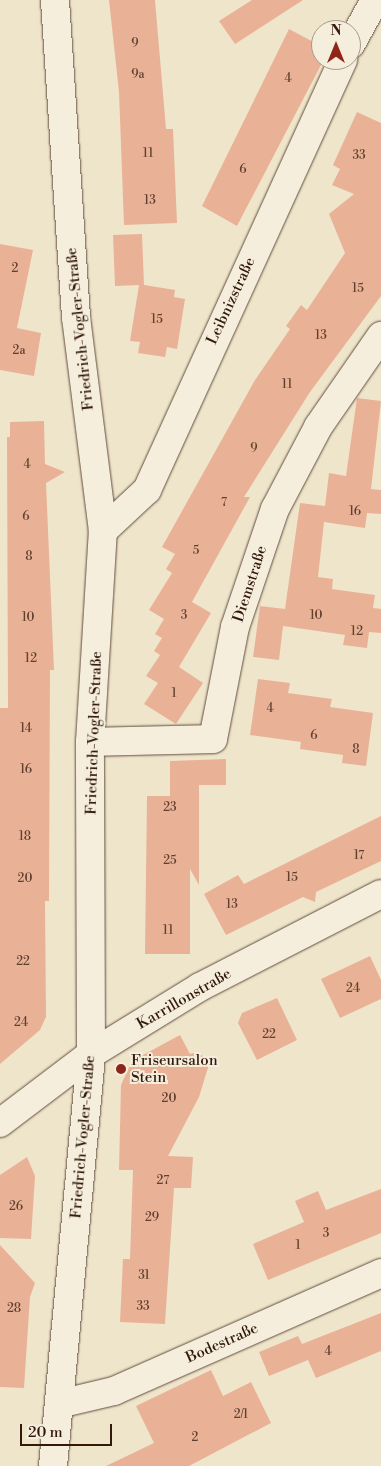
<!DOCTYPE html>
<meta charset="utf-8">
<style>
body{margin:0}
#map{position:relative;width:381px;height:1466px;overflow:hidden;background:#efe5cb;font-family:"Libre Bodoni",serif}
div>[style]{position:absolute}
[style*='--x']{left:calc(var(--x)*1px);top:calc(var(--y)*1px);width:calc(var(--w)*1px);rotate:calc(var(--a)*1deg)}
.building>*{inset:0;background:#e9b297}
.roads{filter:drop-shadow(0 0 1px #614c3c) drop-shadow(0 0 1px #614c3c)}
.minor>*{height:28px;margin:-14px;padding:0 14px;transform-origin:14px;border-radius:14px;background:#f5eedd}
.dots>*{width:14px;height:14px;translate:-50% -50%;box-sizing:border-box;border:2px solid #f5eedd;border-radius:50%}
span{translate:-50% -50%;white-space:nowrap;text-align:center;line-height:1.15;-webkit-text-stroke:4px #f5eedd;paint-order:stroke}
.number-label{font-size:12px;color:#603f2f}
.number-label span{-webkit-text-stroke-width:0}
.street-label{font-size:15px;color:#32190c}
.poi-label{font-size:15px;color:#32190c}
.left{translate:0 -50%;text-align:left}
.north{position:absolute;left:311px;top:20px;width:50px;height:50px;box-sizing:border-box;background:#f5eedd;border:1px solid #a79989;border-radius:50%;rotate:0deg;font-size:14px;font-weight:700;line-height:20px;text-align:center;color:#32190c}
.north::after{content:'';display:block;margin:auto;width:18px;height:22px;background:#8f2418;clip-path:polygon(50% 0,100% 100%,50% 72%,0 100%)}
.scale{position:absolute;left:20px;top:1424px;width:92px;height:22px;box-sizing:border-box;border:2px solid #32190c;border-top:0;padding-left:6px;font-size:15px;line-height:18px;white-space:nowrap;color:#32190c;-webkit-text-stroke:4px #f5eedd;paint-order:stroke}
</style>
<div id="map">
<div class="building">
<div style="clip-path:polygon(109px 0,155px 0,166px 129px,173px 129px,177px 223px,124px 225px,119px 92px)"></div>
<div style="clip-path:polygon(252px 0,303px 0,235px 44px,219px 21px)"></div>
<div style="clip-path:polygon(289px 29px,321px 46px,321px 65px,237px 226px,202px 206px)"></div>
<div style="clip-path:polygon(357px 112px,381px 123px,381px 296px,310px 392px,244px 497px,250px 497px,192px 602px,211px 613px,179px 667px,203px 683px,176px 724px,144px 704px,158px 683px,146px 676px,160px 655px,154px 651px,162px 638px,155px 634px,164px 619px,149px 610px,172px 573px,166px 569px,175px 554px,162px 547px,255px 380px,290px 329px,286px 326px,301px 305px,307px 310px,345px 253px,329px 214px,354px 194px,332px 185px,340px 169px,333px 165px)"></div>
<div style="clip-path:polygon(142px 234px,144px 285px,175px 290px,174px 297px,185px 299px,177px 349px,167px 347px,165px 357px,138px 353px,140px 342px,130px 341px,139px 285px,115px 286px,113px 235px)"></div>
<div style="clip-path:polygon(0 244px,33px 250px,17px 328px,41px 333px,34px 376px,0 370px)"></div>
<div style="clip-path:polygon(357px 398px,381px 401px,371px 489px,381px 490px,381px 514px,367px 513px,365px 528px,324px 522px,318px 577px,333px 579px,332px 589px,375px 595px,373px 608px,381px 609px,381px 633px,369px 632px,367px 648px,343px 645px,345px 635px,283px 626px,279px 660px,253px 657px,260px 606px,285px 609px,300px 503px,325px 506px,329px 473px,346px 476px)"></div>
<div style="clip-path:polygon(44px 421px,45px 464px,65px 472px,46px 483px,54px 670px,50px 670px,49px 901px,45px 901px,46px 1017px,40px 1030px,0 1064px,0 708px,8px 708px,7px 437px,10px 437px,10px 422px)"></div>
<div style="clip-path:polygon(258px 679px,290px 683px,288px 693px,332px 699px,330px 707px,373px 713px,366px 766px,342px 763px,343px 755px,300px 749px,301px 742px,250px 735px)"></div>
<div style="clip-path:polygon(226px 759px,226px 785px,199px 785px,199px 885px,190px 869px,190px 954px,145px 954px,147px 796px,170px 796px,170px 761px)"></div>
<div style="clip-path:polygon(381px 816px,381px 861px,316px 892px,315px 902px,303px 897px,226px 935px,204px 894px,238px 875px,244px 884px)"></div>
<div style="clip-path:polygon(370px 956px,381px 980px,381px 999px,340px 1018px,321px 979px)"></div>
<div style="clip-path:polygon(277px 998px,297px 1040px,257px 1060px,238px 1023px,242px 1013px)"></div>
<div style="clip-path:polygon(180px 1035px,190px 1054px,197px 1052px,210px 1061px,199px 1097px,168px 1156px,193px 1157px,191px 1188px,174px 1188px,165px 1324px,120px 1322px,123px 1259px,130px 1259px,133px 1170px,119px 1170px,121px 1085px,132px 1061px)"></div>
<div style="clip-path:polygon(27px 1157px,35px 1176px,31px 1239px,0 1238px,0 1175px)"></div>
<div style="clip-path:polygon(381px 1189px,381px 1233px,268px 1280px,253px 1244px,304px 1222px,295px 1201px,318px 1191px,326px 1210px)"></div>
<div style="clip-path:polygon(0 1245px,35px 1283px,30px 1297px,24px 1388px,0 1387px)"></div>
<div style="clip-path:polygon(381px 1313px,381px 1351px,316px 1378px,308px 1360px,269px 1376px,259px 1352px,298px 1336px,302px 1344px)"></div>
<div style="clip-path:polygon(211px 1370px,223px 1396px,251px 1382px,271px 1423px,189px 1466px,106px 1466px,154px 1443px,136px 1406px)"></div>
</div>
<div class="roads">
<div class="minor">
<div style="--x:351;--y:44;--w:50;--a:-61.4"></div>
<div style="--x:103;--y:531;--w:60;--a:-43"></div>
<div style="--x:147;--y:490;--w:473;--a:-65.5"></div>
<div style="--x:90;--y:742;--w:123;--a:-1.4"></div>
<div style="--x:213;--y:739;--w:114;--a:-78.9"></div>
<div style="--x:235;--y:627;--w:125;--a:-71.3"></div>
<div style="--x:275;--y:509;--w:93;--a:-62.3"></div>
<div style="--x:318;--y:427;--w:111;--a:-55.3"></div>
<div style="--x:0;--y:1123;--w:114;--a:-37.2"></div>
<div style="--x:91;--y:1054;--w:128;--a:-31.6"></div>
<div style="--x:200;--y:987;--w:203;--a:-27.2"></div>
<div style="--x:59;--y:1404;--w:57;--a:-13.3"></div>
<div style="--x:114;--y:1391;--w:292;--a:-23.8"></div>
<div style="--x:53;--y:1466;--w:414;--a:-84.7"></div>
<div style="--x:91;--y:1054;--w:312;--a:-90.2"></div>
<div style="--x:90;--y:742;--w:211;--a:-86.5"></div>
<div style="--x:103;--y:531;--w:216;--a:-97.2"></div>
<div style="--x:76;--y:317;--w:318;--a:-93.8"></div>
</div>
</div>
<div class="dots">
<div style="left:121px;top:1069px;background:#8f2418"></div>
</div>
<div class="number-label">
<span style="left:135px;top:44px">9</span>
<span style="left:138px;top:75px">9a</span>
<span style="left:288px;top:79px">4</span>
<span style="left:148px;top:154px">11</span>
<span style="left:359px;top:156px">33</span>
<span style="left:243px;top:170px">6</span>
<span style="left:150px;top:201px">13</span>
<span style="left:15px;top:269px">2</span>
<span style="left:358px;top:289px">15</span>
<span style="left:157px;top:320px">15</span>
<span style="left:321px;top:336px">13</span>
<span style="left:19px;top:351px">2a</span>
<span style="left:287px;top:385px">11</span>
<span style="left:254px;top:449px">9</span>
<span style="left:27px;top:465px">4</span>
<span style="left:224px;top:503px">7</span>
<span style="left:355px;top:512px">16</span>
<span style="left:26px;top:517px">6</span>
<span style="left:196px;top:551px">5</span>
<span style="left:29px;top:557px">8</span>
<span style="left:184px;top:616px">3</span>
<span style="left:316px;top:616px">10</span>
<span style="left:28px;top:618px">10</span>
<span style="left:357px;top:632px">12</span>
<span style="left:31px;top:659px">12</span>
<span style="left:174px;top:694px">1</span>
<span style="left:270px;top:709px">4</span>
<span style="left:26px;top:729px">14</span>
<span style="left:314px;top:736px">6</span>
<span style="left:356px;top:750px">8</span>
<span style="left:26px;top:770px">16</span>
<span style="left:170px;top:808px">23</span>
<span style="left:25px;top:837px">18</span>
<span style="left:359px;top:856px">17</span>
<span style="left:170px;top:861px">25</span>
<span style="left:292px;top:878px">15</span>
<span style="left:25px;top:879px">20</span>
<span style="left:232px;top:905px">13</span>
<span style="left:168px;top:931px">11</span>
<span style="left:23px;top:962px">22</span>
<span style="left:353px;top:989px">24</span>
<span style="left:21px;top:1023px">24</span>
<span style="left:269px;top:1035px">22</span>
<span style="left:169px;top:1099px">20</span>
<span style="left:163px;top:1181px">27</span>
<span style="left:16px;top:1207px">26</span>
<span style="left:152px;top:1218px">29</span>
<span style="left:326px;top:1234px">3</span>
<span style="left:298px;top:1246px">1</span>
<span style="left:144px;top:1276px">31</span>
<span style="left:143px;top:1307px">33</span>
<span style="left:14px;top:1309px">28</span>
<span style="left:328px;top:1352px">4</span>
<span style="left:241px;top:1415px">2/1</span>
<span style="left:195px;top:1438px">2</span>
</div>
<div class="street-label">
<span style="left:231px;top:301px;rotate:-65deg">Leibnizstraße</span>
<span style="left:80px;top:329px;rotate:-96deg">Friedrich-Vogler-Straße</span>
<span style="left:250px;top:584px;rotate:-72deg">Diemstraße</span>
<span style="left:94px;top:733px;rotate:-88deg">Friedrich-Vogler-Straße</span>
<span style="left:184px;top:999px;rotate:-30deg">Karrillonstraße</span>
<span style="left:83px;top:1137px;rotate:-85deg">Friedrich-Vogler-Straße</span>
<span style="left:222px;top:1343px;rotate:-24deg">Bodestraße</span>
</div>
<div class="poi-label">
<span class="left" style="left:131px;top:1069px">Friseursalon<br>Stein</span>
</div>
<div class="north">N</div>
<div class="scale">20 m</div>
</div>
